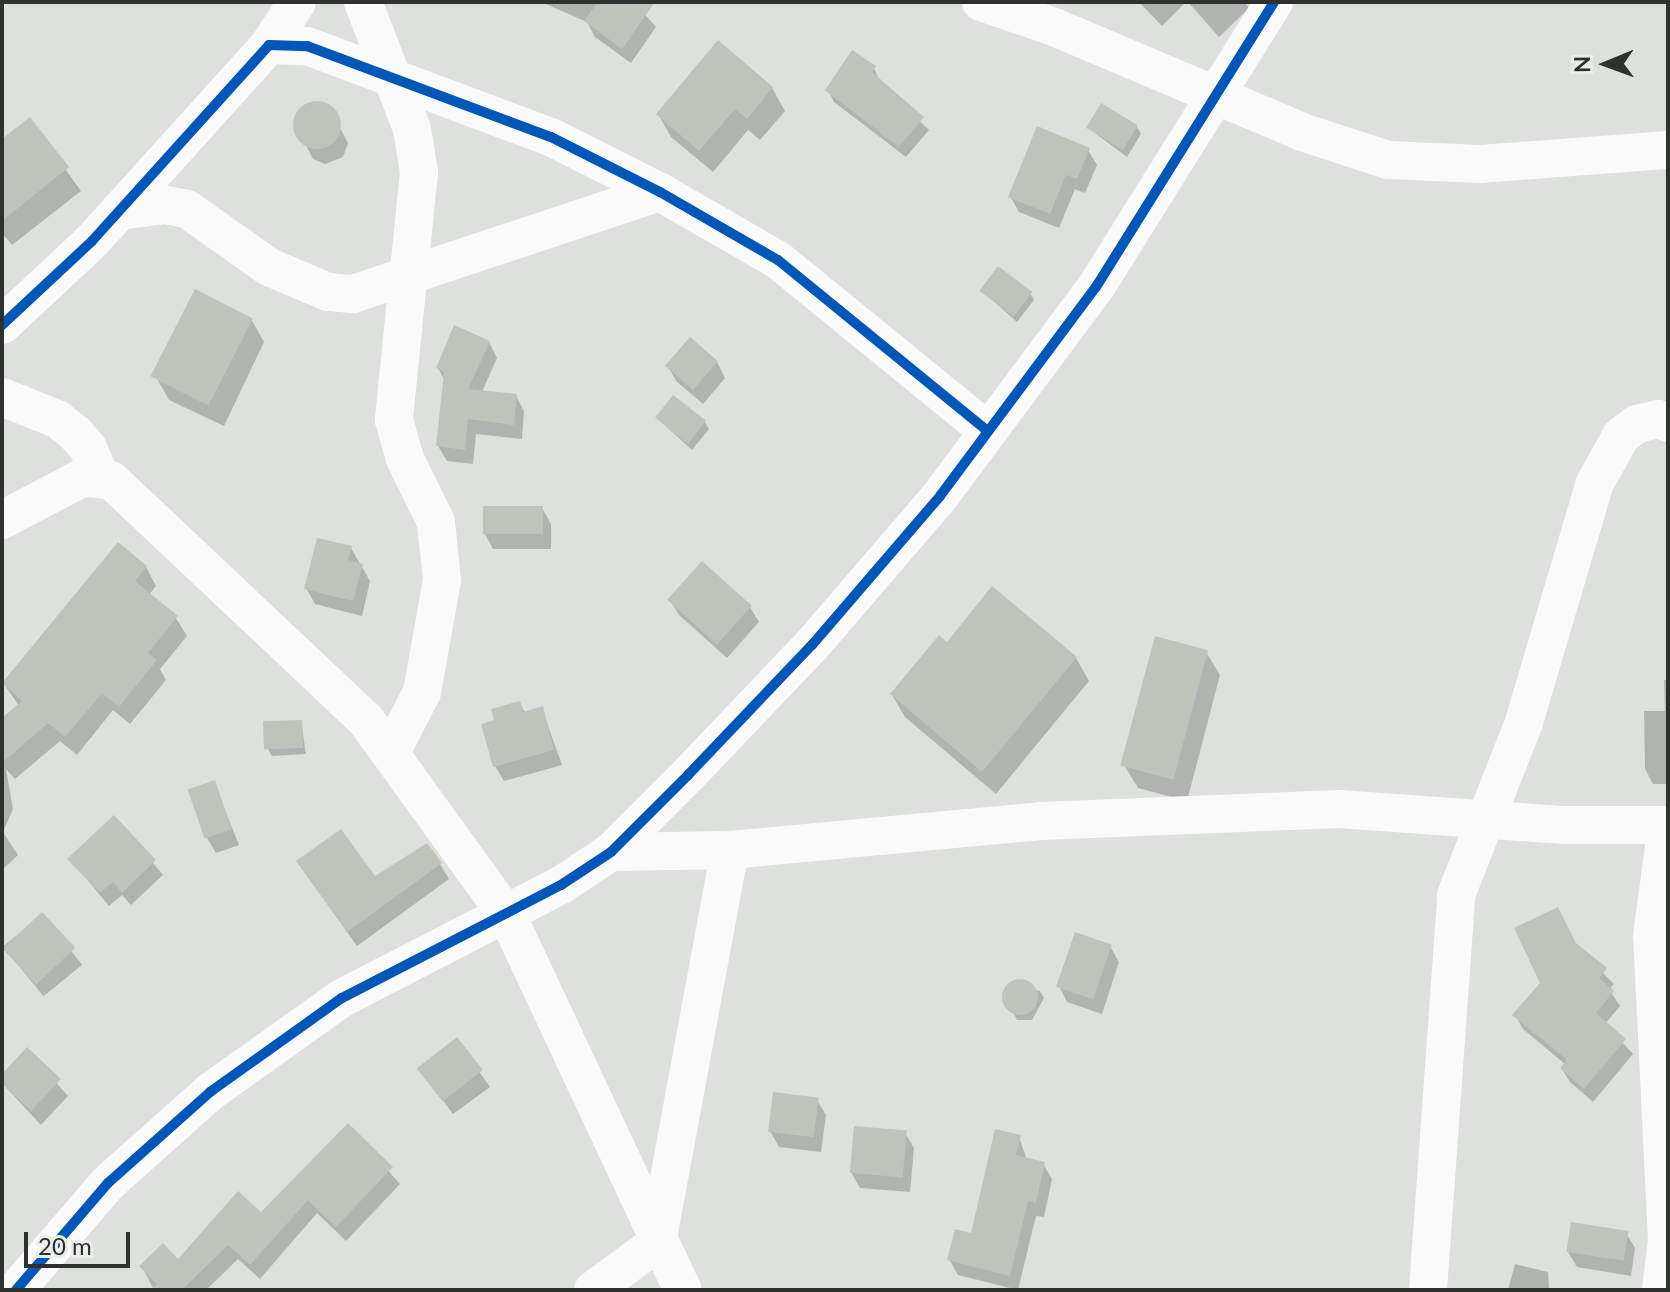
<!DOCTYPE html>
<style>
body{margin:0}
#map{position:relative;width:1670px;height:1292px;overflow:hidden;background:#dde0dc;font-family:Lato,sans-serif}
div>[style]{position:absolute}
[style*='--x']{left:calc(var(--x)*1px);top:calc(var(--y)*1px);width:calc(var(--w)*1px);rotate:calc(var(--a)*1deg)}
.shadow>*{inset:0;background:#0003;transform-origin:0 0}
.building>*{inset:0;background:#bec4bc;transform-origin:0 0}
.round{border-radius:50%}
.minor>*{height:38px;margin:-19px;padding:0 19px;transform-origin:19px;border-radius:19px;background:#fafafa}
.cycleway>*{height:10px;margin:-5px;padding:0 5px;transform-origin:5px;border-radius:5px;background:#0057b8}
span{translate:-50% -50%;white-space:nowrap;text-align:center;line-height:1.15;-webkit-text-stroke:6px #e9eee8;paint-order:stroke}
.frame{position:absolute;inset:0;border:4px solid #2f312f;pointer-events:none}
.north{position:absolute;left:1566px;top:24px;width:80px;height:80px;-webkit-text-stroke:6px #e9eee8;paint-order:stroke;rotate:269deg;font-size:22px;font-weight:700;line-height:32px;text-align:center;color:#2f312f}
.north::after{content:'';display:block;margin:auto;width:28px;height:36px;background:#2f312f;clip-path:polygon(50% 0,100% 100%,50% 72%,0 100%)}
.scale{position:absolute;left:24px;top:1232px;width:106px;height:36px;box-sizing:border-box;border:4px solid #2f312f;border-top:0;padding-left:10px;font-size:24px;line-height:28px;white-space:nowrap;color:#2f312f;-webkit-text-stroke:6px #e9eee8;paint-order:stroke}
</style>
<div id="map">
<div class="shadow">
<div style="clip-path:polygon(541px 2px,634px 2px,656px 27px,631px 63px,595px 37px,587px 22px)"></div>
<div style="clip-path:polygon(1139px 2px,1186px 2px,1162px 26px)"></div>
<div style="clip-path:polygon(1188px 2px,1245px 2px,1249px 8px,1219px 37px)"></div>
<div style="clip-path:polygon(874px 68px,880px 82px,929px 130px,906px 157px,834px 102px,828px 90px)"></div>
<div style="clip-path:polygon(772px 88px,785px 111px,760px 140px,748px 130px,713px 172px,671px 137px,658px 114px)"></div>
<div style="clip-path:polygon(314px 104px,329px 107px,348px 143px,343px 157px,325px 164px,313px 159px,295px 124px,301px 110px)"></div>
<div style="clip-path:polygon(30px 120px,81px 191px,12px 245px,2px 233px,2px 142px)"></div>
<div style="clip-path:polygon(1137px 127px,1141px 134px,1127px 157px,1088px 128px)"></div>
<div style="clip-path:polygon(1088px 150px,1097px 165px,1085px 193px,1075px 189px,1059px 228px,1019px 212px,1010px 196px)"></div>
<div style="clip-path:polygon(982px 291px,1030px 293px,1034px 300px,1017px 322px)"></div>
<div style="clip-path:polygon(251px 319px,264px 342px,224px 426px,169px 400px,156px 377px)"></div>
<div style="clip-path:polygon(489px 342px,497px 358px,482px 392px,516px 396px,524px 411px,522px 439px,476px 434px,473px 464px,447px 461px,438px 446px,445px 381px,438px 368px)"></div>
<div style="clip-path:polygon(717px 362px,725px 378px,703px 404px,676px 381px,668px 366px)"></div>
<div style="clip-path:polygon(658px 419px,705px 422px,709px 429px,692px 450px)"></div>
<div style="clip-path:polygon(542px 508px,551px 524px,551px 549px,493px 549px,485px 534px)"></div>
<div style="clip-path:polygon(351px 548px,370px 581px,362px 616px,315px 604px,306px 588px)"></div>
<div style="clip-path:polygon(146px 567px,156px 586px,149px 595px,176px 618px,187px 636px,160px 669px,166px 680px,130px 724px,113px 710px,77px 755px,60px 741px,15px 779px,6px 769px,13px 809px,3px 832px,18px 855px,2px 870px,2px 721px,19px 706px,4px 684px)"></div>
<div style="clip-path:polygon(670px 600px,750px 607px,759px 622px,727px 658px,679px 615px)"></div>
<div style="clip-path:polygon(947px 645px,1076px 658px,1089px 681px,996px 794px,905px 717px,892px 695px)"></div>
<div style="clip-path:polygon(1206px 652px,1220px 675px,1187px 801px,1138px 788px,1124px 765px)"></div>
<div style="clip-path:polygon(1664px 680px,1668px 680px,1668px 795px,1666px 784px,1653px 784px,1645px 769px,1644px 711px,1665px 711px)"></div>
<div style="clip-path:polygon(520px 703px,525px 713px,542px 709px,562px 765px,504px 781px,495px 766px)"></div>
<div style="clip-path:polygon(301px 722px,306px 754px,272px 756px,268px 749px)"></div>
<div style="clip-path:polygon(214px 783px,239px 845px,216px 853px,207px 838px)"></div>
<div style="clip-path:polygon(114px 817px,163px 875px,131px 905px,122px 895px,109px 906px,70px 859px)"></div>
<div style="clip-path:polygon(440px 864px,449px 879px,357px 946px,308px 877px,375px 879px)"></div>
<div style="left:42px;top:915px;width:64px;height:50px;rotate:51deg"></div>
<div style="clip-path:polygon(1110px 946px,1119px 962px,1102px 1014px,1067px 1002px,1059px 986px)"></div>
<div style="clip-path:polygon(1576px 946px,1614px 984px,1609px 989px,1620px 1006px,1605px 1024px,1633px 1054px,1593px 1102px,1570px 1082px,1562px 1069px,1566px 1065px,1523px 1029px,1515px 1015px)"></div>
<div style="clip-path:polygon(1014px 983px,1040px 991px,1044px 998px,1032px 1020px,1017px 1020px,1004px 994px)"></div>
<div style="left:456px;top:1040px;width:58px;height:46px;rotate:54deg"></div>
<div style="clip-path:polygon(27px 1050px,68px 1096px,41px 1125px,2px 1083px)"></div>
<div style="clip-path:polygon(817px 1100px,826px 1115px,821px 1152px,779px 1147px,770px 1131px)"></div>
<div style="clip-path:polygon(348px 1126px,400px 1184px,346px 1241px,317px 1213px,260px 1279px,238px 1259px,206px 1290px,154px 1290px,142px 1267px,179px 1262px,261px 1214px)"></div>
<div style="clip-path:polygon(905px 1133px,914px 1148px,910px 1192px,860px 1188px,851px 1172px)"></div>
<div style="clip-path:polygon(1019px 1137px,1027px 1160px,1043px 1164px,1052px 1179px,1044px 1217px,1036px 1216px,1018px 1290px,958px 1275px,949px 1259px,973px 1235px)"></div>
<div style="clip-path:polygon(1626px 1233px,1635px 1248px,1631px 1276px,1577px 1267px,1568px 1252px)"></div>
<div style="clip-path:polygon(1515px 1264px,1548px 1272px,1549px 1290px,1508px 1290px)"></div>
</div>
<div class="building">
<div style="clip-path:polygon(598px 2px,655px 2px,622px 49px,584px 21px)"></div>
<div style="clip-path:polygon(718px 40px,773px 87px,747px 119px,735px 109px,699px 151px,656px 114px)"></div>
<div style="clip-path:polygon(852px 50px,876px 66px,872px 72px,924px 117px,899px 147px,825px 90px)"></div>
<div class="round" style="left:293px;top:101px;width:48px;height:48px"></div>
<div style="left:1101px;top:103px;width:43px;height:29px;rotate:31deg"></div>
<div style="clip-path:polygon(30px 117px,69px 167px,2px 221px,2px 139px)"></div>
<div style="clip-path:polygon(1037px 126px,1090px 148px,1077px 179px,1066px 175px,1050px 214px,1008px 197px)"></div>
<div style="left:998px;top:266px;width:43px;height:31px;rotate:37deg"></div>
<div style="left:195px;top:289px;width:65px;height:98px;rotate:27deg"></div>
<div style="clip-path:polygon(454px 325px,490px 341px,468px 389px,517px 394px,514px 425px,468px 419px,465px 450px,436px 446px,444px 372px,436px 368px)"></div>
<div style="left:690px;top:337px;width:37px;height:38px;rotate:41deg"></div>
<div style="left:673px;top:395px;width:42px;height:29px;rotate:38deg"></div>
<div style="left:483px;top:506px;width:60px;height:28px"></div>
<div style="clip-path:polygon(317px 538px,352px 546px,348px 560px,363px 564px,353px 601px,304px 589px)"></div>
<div style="clip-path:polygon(118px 542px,147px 566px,135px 581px,178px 616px,148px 653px,157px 660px,119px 707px,102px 693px,65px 737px,48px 723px,2px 763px,2px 718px,22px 701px,2px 683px)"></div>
<div style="left:702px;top:561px;width:67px;height:52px;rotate:42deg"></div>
<div style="clip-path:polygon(992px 586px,1077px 657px,982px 772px,890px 694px,939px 635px,947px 642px)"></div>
<div style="left:1155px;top:636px;width:55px;height:134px;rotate:15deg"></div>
<div style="clip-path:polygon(520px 701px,523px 712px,543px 706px,554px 750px,493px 767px,481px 724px,494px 720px,491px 709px)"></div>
<div style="left:302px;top:720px;width:28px;height:39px;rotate:88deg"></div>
<div style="left:215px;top:780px;width:52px;height:29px;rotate:71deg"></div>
<div style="clip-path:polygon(114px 815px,156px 860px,122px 893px,113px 882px,100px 893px,67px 859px)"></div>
<div style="clip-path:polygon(341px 829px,375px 876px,427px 843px,442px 863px,347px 932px,296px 861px)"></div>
<div style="clip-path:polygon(1558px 907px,1576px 943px,1607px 968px,1599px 978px,1614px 991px,1596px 1013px,1626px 1039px,1584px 1089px,1560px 1068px,1567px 1060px,1512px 1015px,1540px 983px,1514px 928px)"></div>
<div style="left:42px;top:912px;width:49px;height:54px;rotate:47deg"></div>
<div style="left:1075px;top:932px;width:39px;height:58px;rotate:19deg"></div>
<div class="round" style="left:1002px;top:979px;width:36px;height:36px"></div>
<div style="left:457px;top:1037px;width:42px;height:51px;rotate:52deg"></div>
<div style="clip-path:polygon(27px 1047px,61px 1079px,31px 1111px,2px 1083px,2px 1074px)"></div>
<div style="left:773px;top:1092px;width:46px;height:40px;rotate:7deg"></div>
<div style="clip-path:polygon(348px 1123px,393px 1167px,336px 1227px,308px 1200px,250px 1265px,228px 1245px,182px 1290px,151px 1290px,157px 1284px,139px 1266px,163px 1243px,178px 1259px,238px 1191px,261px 1212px)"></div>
<div style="left:854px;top:1126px;width:53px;height:47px;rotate:5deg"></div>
<div style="clip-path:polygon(995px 1129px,1021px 1135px,1016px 1155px,1045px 1162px,1036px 1203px,1028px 1201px,1010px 1276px,947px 1260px,955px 1229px,971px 1233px)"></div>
<div style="left:1571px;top:1222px;width:58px;height:30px;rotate:9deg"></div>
</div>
<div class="minor">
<div style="--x:363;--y:2;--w:136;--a:68.9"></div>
<div style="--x:412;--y:129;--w:44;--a:80.8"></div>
<div style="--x:419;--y:172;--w:249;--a:95.8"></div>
<div style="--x:394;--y:420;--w:41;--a:74.2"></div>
<div style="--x:405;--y:459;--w:70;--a:63.8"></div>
<div style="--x:436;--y:522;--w:58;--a:84.1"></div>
<div style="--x:442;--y:580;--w:114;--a:100.1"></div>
<div style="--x:422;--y:692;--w:68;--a:117.3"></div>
<div style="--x:981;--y:2;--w:77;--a:18.9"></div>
<div style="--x:1054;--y:27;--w:269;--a:22.9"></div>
<div style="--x:1302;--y:132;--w:90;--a:18"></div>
<div style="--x:1388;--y:160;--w:92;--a:2.5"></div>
<div style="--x:1480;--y:164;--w:189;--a:-4.3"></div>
<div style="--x:269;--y:45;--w:51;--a:-56.9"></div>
<div style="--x:119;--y:211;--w:47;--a:-7.3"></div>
<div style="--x:166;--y:205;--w:21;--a:11"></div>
<div style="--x:187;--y:209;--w:100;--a:35.3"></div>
<div style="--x:269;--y:267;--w:64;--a:23"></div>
<div style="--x:328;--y:292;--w:25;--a:5"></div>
<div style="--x:353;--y:294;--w:324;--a:-18.4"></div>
<div style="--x:2;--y:325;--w:123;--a:-43"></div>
<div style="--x:92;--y:241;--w:264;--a:-47.9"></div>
<div style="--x:269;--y:45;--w:38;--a:2"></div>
<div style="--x:307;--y:46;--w:260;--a:20.5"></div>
<div style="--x:551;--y:137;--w:122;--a:26.8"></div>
<div style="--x:660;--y:192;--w:136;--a:30"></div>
<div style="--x:778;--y:260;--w:271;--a:39.2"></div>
<div style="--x:2;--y:397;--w:59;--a:21.8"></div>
<div style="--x:57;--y:419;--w:23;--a:38"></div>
<div style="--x:75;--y:433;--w:20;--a:49"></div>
<div style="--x:88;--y:448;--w:30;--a:67"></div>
<div style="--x:2;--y:520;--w:90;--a:-27.7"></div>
<div style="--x:82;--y:478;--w:29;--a:4"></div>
<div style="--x:111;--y:480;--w:349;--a:43.3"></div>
<div style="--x:365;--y:719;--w:242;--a:54.1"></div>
<div style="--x:507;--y:915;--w:414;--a:64.9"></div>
<div style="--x:611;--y:852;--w:119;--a:-1"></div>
<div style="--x:730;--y:850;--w:312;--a:-5.3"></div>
<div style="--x:1041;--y:821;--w:299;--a:-2.3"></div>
<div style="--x:1340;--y:809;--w:225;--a:4.1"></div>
<div style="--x:1564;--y:825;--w:104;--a:0"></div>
<div style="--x:16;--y:1290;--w:141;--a:-49.3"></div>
<div style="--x:108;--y:1183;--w:137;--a:-41.7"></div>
<div style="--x:210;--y:1092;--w:162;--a:-35.5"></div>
<div style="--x:342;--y:998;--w:246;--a:-27.3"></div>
<div style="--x:561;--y:885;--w:60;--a:-33.4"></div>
<div style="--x:611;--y:852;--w:109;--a:-45"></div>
<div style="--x:688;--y:775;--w:180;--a:-46.4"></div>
<div style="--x:812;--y:645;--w:196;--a:-49.3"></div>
<div style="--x:940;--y:496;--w:261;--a:-53.3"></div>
<div style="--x:1096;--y:287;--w:336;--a:-58"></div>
<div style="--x:593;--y:1290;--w:79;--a:-36.3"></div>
<div style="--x:657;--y:1243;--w:400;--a:-79.5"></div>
<div style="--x:1428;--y:1290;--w:396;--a:-85.9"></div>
<div style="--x:1456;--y:895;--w:186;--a:-68.5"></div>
<div style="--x:1524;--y:722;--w:249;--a:-73.5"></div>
<div style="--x:1595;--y:483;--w:54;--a:-61"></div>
<div style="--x:1621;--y:436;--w:20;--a:-37"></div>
<div style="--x:1637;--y:424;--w:22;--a:-13"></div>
<div style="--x:1658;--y:419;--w:11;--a:22"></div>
<div style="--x:1661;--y:1290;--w:50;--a:-83.2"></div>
<div style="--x:1667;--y:1240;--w:304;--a:-92.8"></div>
<div style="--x:1652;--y:936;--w:112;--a:-82.3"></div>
</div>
<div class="cycleway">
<div style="--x:2;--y:325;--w:123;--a:-43"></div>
<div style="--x:92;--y:241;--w:264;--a:-47.9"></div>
<div style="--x:269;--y:45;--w:38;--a:2"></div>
<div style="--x:307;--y:46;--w:260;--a:20.5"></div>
<div style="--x:551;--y:137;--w:122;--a:26.8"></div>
<div style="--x:660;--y:192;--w:136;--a:30"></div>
<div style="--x:778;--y:260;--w:271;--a:39.2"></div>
<div style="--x:16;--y:1290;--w:141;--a:-49.3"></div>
<div style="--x:108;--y:1183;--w:137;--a:-41.7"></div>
<div style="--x:210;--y:1092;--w:162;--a:-35.5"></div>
<div style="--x:342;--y:998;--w:246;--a:-27.3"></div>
<div style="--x:561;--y:885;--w:60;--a:-33.4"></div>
<div style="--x:611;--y:852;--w:109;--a:-45"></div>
<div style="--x:688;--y:775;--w:180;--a:-46.4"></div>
<div style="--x:812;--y:645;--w:196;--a:-49.3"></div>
<div style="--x:940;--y:496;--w:261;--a:-53.3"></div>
<div style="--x:1096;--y:287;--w:336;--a:-58"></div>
</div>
<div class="frame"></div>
<div class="north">N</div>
<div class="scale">20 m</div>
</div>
